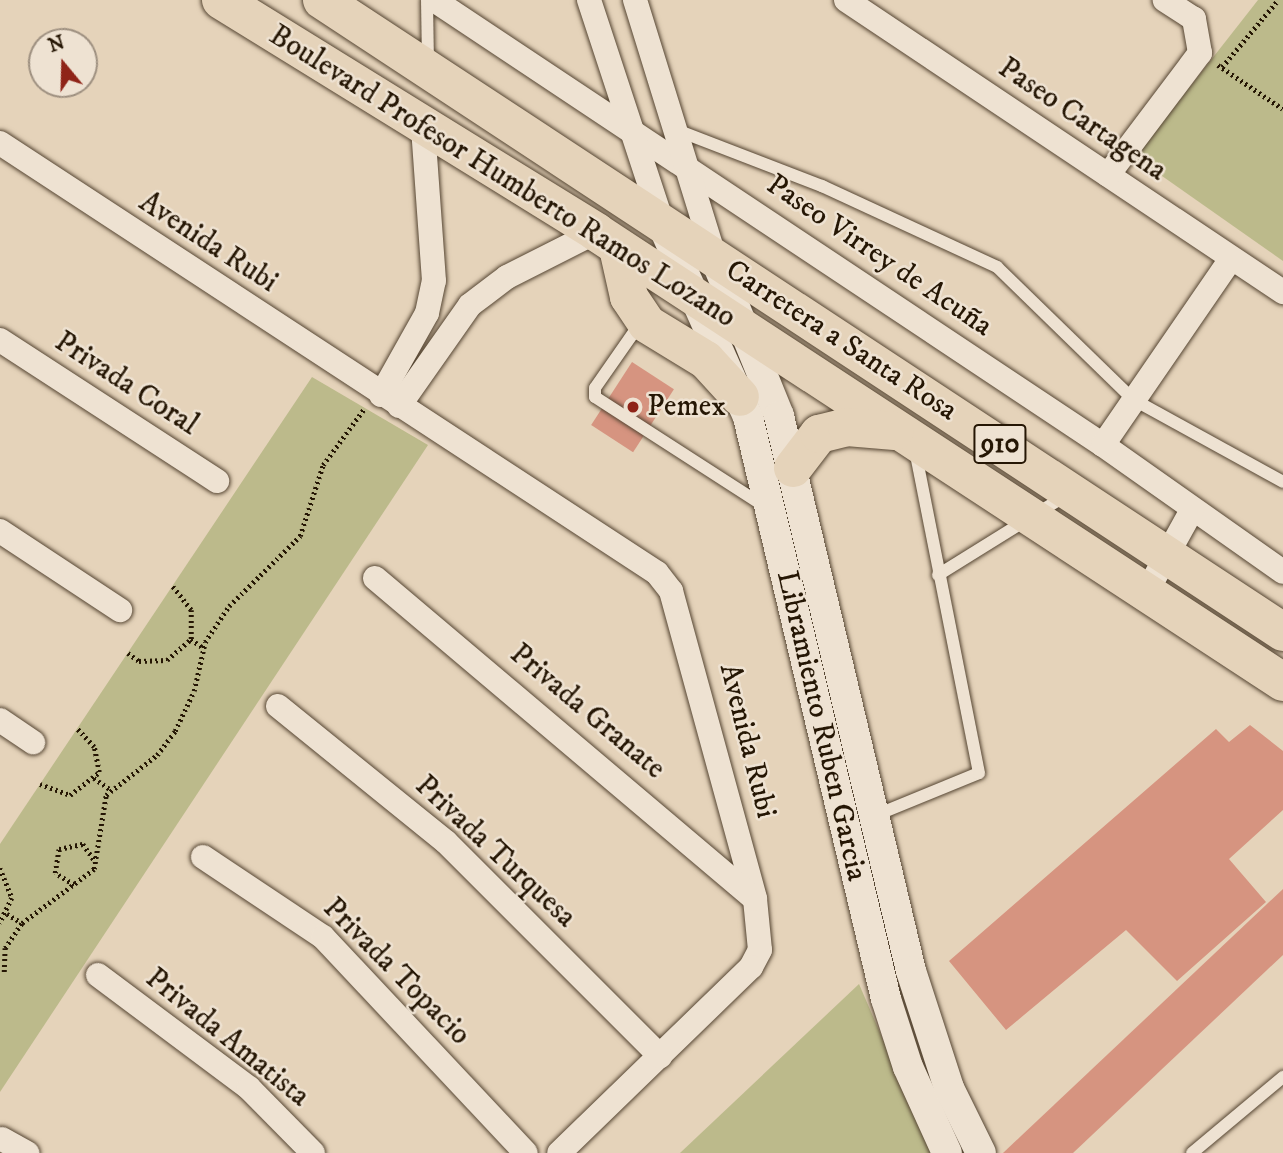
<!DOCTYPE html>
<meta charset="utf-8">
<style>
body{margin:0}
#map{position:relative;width:1283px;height:1153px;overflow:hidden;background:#e5d3ba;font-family:"IM FELL DW Pica",serif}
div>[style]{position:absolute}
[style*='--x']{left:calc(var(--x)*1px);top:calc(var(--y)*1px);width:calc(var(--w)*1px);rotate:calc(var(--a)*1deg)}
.green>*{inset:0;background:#bcba8b}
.building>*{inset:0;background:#d69480;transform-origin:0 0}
.path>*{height:4.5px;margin-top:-2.25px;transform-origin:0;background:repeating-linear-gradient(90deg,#251604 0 2px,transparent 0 5.5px)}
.roads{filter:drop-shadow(0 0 2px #554532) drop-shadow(0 0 2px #554532)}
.service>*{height:12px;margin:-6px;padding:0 6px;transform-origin:6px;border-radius:6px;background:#eee2d2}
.minor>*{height:24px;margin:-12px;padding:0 12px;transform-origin:12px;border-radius:12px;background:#eee2d2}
.tertiary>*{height:30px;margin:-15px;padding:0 15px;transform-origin:15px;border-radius:15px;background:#eee2d2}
.primary>*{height:38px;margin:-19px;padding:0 19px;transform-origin:19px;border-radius:19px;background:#e5d3ba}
.dots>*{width:19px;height:19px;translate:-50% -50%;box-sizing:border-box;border:4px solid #eee2d2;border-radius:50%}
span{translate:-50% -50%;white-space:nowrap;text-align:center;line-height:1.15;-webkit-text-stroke:5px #eee2d2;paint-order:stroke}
.shield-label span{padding:2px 5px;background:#eee2d2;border:2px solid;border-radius:5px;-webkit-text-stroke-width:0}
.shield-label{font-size:28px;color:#251604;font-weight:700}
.street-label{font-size:30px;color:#251604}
.poi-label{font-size:30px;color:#251604}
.left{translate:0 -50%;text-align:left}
.north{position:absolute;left:28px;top:28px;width:70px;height:70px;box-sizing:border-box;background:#eee2d2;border:2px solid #9e9080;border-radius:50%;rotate:341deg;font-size:19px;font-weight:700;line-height:28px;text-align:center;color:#251604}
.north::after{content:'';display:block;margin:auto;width:24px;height:32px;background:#8f2418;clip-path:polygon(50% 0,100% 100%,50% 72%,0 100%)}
</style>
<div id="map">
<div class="green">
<div style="clip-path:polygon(1258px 0,1283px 0,1283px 261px,1135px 157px)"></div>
<div style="clip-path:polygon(312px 377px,428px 445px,0 1092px,0 844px)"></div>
<div style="clip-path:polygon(859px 984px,932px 1153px,680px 1153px)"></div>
</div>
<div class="building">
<div style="left:632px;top:362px;width:50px;height:75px;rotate:33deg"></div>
<div style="clip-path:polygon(1250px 725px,1283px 751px,1283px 810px,1229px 859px,1266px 902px,1177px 981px,1126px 930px,1006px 1030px,949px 961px,1216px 729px,1229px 742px)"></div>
<div style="clip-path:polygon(1283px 889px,1283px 955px,1073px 1153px,1003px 1153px)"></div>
</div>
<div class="path">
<div style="--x:1218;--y:65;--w:78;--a:34.1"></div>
<div style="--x:1222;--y:67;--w:87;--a:-50.1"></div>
<div style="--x:191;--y:639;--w:14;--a:36"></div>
<div style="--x:128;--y:653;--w:14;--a:36"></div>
<div style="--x:139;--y:661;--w:28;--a:-2"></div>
<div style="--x:167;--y:660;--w:32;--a:-41"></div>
<div style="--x:191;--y:639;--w:29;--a:-90"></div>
<div style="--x:191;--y:610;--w:31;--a:-128"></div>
<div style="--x:94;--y:778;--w:21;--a:35"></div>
<div style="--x:40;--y:784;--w:32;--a:20"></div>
<div style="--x:70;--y:795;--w:37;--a:-38"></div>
<div style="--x:99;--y:772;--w:25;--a:-101"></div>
<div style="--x:94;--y:747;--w:25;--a:-133"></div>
<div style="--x:0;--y:868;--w:32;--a:68"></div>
<div style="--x:12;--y:898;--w:28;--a:116"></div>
<div style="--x:74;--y:885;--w:22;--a:-148"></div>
<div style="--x:55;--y:873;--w:24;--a:-81"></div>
<div style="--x:59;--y:849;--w:25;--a:-12"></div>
<div style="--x:83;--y:844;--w:19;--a:55"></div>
<div style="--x:7;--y:914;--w:17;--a:31"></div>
<div style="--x:4;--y:972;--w:24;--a:-88"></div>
<div style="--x:5;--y:948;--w:30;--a:-56"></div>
<div style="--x:22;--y:923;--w:90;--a:-36.9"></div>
<div style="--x:94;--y:869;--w:75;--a:-80.8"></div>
<div style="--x:106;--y:795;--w:65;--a:-38.1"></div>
<div style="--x:157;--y:755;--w:30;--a:-53"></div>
<div style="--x:175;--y:731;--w:44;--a:-64.6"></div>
<div style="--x:194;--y:691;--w:50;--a:-77.3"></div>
<div style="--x:205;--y:642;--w:43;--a:-56.3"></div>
<div style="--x:229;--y:606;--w:100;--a:-44.6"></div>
<div style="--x:300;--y:536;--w:75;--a:-72.1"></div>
<div style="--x:323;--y:465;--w:69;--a:-53.8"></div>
</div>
<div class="roads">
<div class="service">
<div style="--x:427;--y:0;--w:63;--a:89.1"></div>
<div style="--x:674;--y:129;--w:159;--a:21.1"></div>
<div style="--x:822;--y:186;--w:193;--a:24.8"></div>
<div style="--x:997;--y:267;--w:191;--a:44.2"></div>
<div style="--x:1134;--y:400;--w:170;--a:28.8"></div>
<div style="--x:641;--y:322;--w:80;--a:124.9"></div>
<div style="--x:595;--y:388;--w:9;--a:90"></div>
<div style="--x:595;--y:397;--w:203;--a:32.8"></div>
<div style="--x:938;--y:575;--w:150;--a:-31.9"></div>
<div style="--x:874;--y:816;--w:113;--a:-22.3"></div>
<div style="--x:979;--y:773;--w:328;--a:-101.2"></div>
<div style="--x:1192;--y:1153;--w:119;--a:-39.9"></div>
</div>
<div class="minor">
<div style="--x:434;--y:0;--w:803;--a:33.63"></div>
<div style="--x:1103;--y:445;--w:220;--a:35.2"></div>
<div style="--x:589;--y:0;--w:237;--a:71.8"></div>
<div style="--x:635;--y:0;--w:270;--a:72.8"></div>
<div style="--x:846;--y:0;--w:526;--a:33.75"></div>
<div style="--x:0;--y:143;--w:785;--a:33.2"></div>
<div style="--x:657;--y:573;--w:23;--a:52"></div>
<div style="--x:671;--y:591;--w:319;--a:74.7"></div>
<div style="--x:755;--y:899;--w:51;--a:84.4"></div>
<div style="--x:760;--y:950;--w:19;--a:118"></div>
<div style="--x:751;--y:967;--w:267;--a:135.9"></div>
<div style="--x:1108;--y:175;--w:153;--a:-53"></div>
<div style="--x:1200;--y:53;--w:35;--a:-100"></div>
<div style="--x:1194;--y:19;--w:35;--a:-147"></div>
<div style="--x:0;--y:340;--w:259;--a:33"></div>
<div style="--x:381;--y:395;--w:94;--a:-60.7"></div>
<div style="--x:427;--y:313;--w:33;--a:-78"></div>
<div style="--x:434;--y:281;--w:153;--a:-94.1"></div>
<div style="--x:399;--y:406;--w:123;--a:-54.9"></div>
<div style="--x:470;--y:305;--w:46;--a:-37.1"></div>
<div style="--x:507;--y:277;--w:100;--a:-26.8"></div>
<div style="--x:1103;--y:445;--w:226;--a:-55.5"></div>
<div style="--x:0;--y:531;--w:144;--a:33.4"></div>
<div style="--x:375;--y:578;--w:497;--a:40.2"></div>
<div style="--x:1146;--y:593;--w:95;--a:-61"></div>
<div style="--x:278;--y:706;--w:216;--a:39"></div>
<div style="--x:446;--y:842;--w:303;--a:45"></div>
<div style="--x:0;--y:720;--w:40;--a:34"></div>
<div style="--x:203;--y:857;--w:144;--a:33.7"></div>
<div style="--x:323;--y:937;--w:296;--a:46.8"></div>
<div style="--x:98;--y:975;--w:189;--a:36.8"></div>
<div style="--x:249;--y:1088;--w:91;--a:45.4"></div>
<div style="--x:2;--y:1139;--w:29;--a:29"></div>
</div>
<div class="tertiary">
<div style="--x:663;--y:226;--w:209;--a:66"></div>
<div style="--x:748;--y:417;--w:598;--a:76.66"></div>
<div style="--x:886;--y:999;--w:71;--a:72.1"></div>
<div style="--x:908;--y:1067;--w:94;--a:65.6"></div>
<div style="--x:715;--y:258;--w:170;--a:67.9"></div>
<div style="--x:779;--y:416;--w:570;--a:76.62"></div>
<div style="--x:911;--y:971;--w:123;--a:72"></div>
<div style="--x:949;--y:1088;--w:72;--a:63.8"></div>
</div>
<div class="primary">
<div style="--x:221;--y:0;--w:441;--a:31.7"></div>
<div style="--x:596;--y:232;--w:821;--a:33.23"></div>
<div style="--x:322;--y:0;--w:1150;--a:33.33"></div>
<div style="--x:618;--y:248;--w:50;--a:77.3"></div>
<div style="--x:629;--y:297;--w:32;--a:56"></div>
<div style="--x:647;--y:324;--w:69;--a:31.4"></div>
<div style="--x:706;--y:360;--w:50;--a:47.4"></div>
<div style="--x:793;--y:468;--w:43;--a:-52.6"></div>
<div style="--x:819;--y:434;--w:29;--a:-14"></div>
<div style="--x:847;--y:427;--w:48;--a:4.8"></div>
</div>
</div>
<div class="dots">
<div style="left:633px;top:407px;background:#8f2418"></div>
</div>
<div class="shield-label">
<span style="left:1000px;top:444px">910</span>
</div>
<div class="street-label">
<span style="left:1082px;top:120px;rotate:34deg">Paseo Cartagena</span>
<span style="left:502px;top:177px;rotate:32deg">Boulevard Profesor Humberto Ramos Lozano</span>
<span style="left:208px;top:243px;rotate:33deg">Avenida Rubi</span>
<span style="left:879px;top:256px;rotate:34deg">Paseo Virrey de Acuña</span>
<span style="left:841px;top:341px;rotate:33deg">Carretera a Santa Rosa</span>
<span style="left:126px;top:384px;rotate:33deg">Privada Coral</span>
<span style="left:587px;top:712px;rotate:40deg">Privada Granate</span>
<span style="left:821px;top:726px;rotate:77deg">Libramiento Ruben Garcia</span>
<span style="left:747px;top:741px;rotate:76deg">Avenida Rubi</span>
<span style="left:495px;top:852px;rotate:43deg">Privada Turquesa</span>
<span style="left:396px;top:972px;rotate:45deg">Privada Topacio</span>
<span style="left:227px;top:1038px;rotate:39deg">Privada Amatista</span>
</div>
<div class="poi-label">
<span class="left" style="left:647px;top:407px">Pemex</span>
</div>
<div class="north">N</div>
</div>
